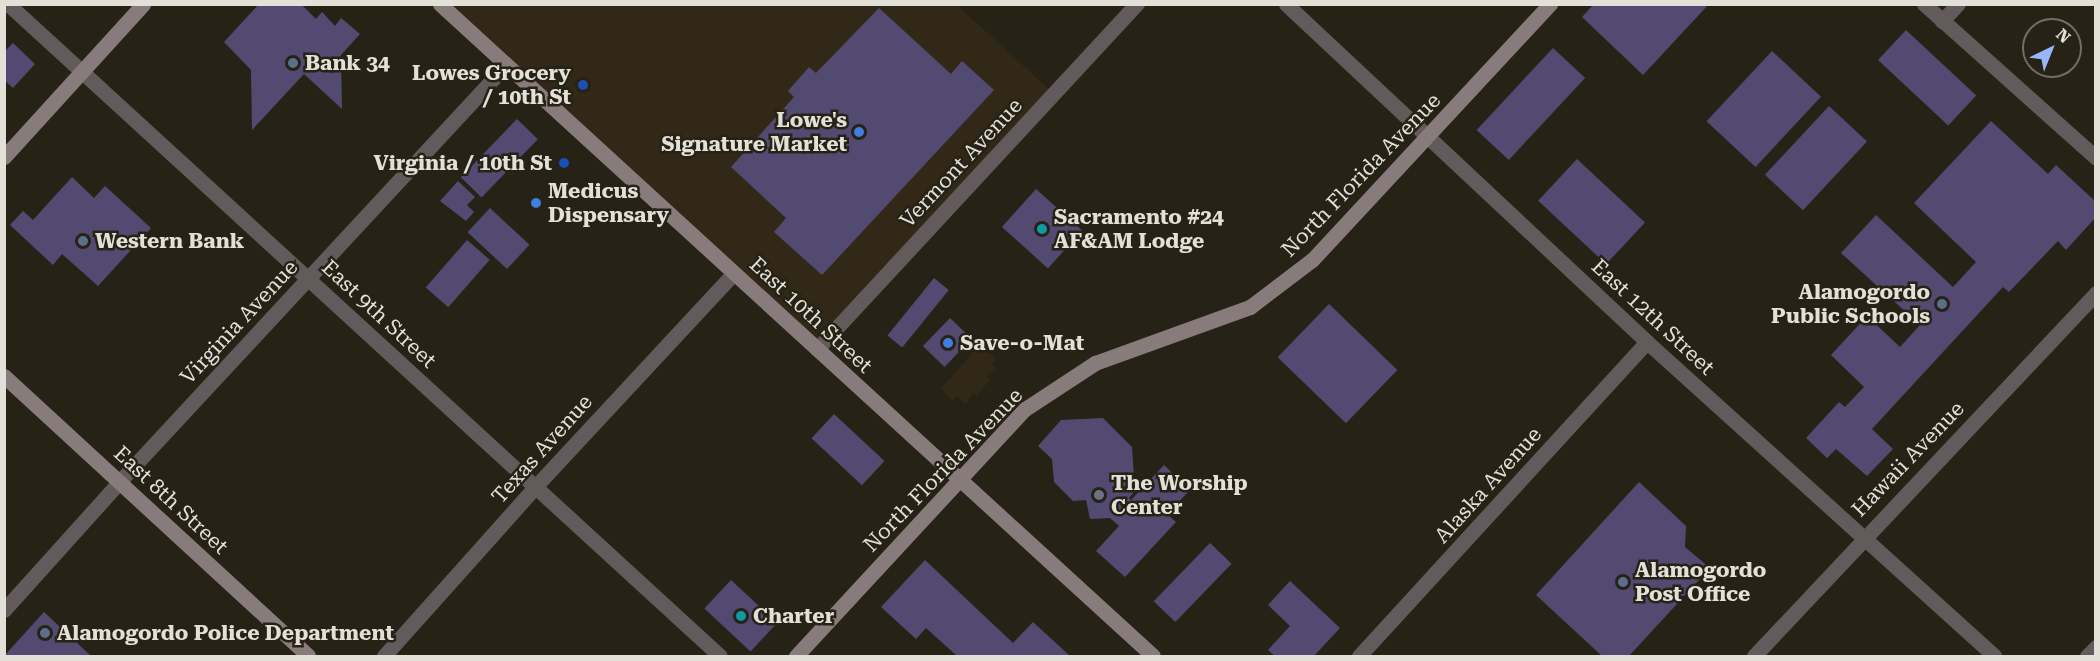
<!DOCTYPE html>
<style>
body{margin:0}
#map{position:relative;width:2100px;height:661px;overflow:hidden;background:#272216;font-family:"Roboto Serif",serif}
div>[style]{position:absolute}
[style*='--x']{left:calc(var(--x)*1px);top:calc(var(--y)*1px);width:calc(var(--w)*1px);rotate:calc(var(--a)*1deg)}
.commercial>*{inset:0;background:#322818}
.building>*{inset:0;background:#534a72;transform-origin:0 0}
.street>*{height:15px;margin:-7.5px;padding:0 7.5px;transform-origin:7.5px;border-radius:7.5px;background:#635b5b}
.secondary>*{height:15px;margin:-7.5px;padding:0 7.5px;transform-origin:7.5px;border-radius:7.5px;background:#887b7c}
.dots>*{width:16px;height:16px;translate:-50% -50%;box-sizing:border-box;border:3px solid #272216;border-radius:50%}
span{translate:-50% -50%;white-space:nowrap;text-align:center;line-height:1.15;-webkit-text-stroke:5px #272216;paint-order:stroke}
.poi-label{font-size:21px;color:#e3e0d8;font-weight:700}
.left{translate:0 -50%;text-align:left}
.right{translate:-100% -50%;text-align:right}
.street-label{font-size:21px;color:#e3e0d8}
.frame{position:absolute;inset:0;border:6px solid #e3e0d8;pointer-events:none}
.north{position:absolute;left:2022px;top:18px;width:60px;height:60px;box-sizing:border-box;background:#272216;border:2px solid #726e64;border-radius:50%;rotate:43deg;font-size:16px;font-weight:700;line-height:24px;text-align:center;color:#e3e0d8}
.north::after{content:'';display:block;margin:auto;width:21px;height:27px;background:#96b6fd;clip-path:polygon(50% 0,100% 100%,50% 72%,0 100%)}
</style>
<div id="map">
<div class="commercial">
<div style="clip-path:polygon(451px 5px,957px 5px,1051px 91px,817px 342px)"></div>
<div style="clip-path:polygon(980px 344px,996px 359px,992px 363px,996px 368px,987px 376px,990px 380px,977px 395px,973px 393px,966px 404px,956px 396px,953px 401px,941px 389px)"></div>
</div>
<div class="building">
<div style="clip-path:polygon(259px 4px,301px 4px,316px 19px,322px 12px,335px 26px,341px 18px,360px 34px,341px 55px,342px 109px,304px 74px,252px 130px,251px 70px,224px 42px)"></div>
<div style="clip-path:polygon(1594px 4px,1709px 4px,1643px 75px,1582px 17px)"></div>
<div style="clip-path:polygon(879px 8px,951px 74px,962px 61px,994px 90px,822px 275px,774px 232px,786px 218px,731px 167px,794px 97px,788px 91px,809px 67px,816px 73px)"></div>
<div style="left:1906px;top:30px;width:96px;height:41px;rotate:43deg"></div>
<div style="clip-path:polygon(13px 43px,35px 64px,13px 88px,4px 80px,4px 52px)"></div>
<div style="left:1553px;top:48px;width:44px;height:112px;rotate:43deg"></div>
<div style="left:1772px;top:51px;width:67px;height:96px;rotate:43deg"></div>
<div style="left:1829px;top:106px;width:52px;height:94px;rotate:43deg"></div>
<div style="left:517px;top:119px;width:29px;height:81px;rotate:44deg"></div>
<div style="clip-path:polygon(1991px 121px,2048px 174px,2056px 165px,2096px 202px,2096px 217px,2066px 250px,2058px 241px,2009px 292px,2003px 287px,1872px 429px,1893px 449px,1867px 476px,1836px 449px,1827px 458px,1806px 438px,1839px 402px,1845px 407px,1864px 387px,1831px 355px,1867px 316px,1900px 347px,1920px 325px,1841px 253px,1876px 215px,1953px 287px,1976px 262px,1914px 203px)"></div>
<div style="left:1577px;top:159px;width:93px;height:57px;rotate:43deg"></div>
<div style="clip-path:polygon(72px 177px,94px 198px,105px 186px,151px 228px,98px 286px,62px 254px,53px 265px,10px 225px,23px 211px,33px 220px)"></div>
<div style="clip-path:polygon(458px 181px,475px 197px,467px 205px,474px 212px,466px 221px,440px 201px)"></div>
<div style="left:1036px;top:189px;width:62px;height:51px;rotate:42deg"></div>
<div style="left:490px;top:208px;width:54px;height:33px;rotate:43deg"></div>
<div style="left:467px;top:240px;width:30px;height:63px;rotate:41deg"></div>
<div style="left:934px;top:278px;width:19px;height:74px;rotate:39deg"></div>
<div style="left:1329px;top:304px;width:95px;height:74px;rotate:44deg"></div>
<div style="left:950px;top:318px;width:30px;height:39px;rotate:44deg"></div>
<div style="left:834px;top:414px;width:69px;height:33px;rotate:43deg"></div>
<div style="clip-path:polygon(1103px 418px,1132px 447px,1135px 491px,1129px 498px,1131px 500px,1164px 465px,1190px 490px,1167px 514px,1176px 522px,1125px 577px,1096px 551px,1119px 526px,1110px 518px,1090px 519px,1086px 500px,1073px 501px,1054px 482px,1052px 459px,1038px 446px,1061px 420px)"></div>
<div style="clip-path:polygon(1639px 482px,1686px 526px,1685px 547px,1710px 568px,1629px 656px,1602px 656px,1536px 595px)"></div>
<div style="left:1210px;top:543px;width:30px;height:81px;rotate:44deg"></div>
<div style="clip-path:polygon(925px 560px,1013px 643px,1033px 622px,1070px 656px,957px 656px,926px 628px,916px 639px,881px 607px)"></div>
<div style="left:731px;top:580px;width:63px;height:39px;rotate:43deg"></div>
<div style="clip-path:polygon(1290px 581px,1340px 628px,1314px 656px,1275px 656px,1268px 650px,1290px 626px,1268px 605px)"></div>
<div style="clip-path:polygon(44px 612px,91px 656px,4px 656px)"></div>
</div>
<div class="street">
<div style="--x:8;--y:4;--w:965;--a:42.48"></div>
<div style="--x:1286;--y:4;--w:495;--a:43.1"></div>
<div style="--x:1647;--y:342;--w:468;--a:42.1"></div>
<div style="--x:1924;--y:4;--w:231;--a:41.8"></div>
<div style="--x:1942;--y:21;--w:23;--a:-47"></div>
<div style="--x:817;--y:349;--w:471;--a:-47.2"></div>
<div style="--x:4;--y:610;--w:173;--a:-48"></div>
<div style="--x:120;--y:481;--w:567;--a:-47.14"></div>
<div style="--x:384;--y:656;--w:227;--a:-48.2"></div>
<div style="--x:535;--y:487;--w:292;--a:-47.1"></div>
<div style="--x:1359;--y:656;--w:426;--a:-47.5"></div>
<div style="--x:1754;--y:656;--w:499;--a:-46.7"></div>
<div style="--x:2087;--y:656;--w:13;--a:-45"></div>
</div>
<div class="secondary">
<div style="--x:440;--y:4;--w:966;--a:42.44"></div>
<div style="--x:4;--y:157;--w:207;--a:-47.7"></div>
<div style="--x:4;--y:376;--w:413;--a:42.6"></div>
<div style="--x:796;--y:656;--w:337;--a:-47.2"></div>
<div style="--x:1025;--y:409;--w:84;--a:-33.3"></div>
<div style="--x:1095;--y:363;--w:165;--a:-19.9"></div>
<div style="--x:1250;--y:307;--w:78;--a:-37.2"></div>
<div style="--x:1312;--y:260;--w:350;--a:-47.1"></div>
</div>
<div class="dots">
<div style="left:293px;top:63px;background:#5c6f8a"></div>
<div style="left:583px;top:85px;background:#1a4fb4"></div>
<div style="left:859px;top:132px;background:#3f7fe0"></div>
<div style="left:564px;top:163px;background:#1a4fb4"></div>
<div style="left:536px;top:203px;background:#3f7fe0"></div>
<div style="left:1042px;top:229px;background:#0f9aa8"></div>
<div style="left:83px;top:241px;background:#5c6f8a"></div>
<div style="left:1942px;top:304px;background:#5c6f8a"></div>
<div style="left:948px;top:343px;background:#3f7fe0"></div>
<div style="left:1099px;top:495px;background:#6b7280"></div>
<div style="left:1623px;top:582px;background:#5c6f8a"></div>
<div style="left:741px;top:616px;background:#0f9aa8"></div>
<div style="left:45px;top:633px;background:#5c6f8a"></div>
</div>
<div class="poi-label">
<span class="left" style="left:305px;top:63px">Bank 34</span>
<span class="right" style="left:571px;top:85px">Lowes Grocery<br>/ 10th St</span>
<span class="right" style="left:847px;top:132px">Lowe's<br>Signature Market</span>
<span class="right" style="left:552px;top:163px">Virginia / 10th St</span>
<span class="left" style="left:548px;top:203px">Medicus<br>Dispensary</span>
<span class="left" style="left:1054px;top:229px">Sacramento #24<br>AF&amp;AM Lodge</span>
<span class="left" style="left:95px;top:241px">Western Bank</span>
<span class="right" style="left:1930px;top:304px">Alamogordo<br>Public Schools</span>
<span class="left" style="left:960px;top:343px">Save-o-Mat</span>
<span class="left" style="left:1111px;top:495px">The Worship<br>Center</span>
<span class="left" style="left:1635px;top:582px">Alamogordo<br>Post Office</span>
<span class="left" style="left:753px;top:616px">Charter</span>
<span class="left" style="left:57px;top:633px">Alamogordo Police Department</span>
</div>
<div class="street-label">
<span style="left:961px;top:163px;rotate:-47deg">Vermont Avenue</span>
<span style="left:1361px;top:175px;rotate:-46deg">North Florida Avenue</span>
<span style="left:379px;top:314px;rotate:43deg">East 9th Street</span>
<span style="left:811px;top:315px;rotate:43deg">East 10th Street</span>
<span style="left:1653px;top:317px;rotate:43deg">East 12th Street</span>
<span style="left:239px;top:322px;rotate:-47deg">Virginia Avenue</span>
<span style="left:542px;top:449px;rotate:-48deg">Texas Avenue</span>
<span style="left:1908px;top:459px;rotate:-46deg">Hawaii Avenue</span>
<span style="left:943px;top:470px;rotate:-46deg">North Florida Avenue</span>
<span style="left:1488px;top:485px;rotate:-48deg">Alaska Avenue</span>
<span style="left:171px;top:500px;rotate:43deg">East 8th Street</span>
</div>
<div class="frame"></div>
<div class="north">N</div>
</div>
